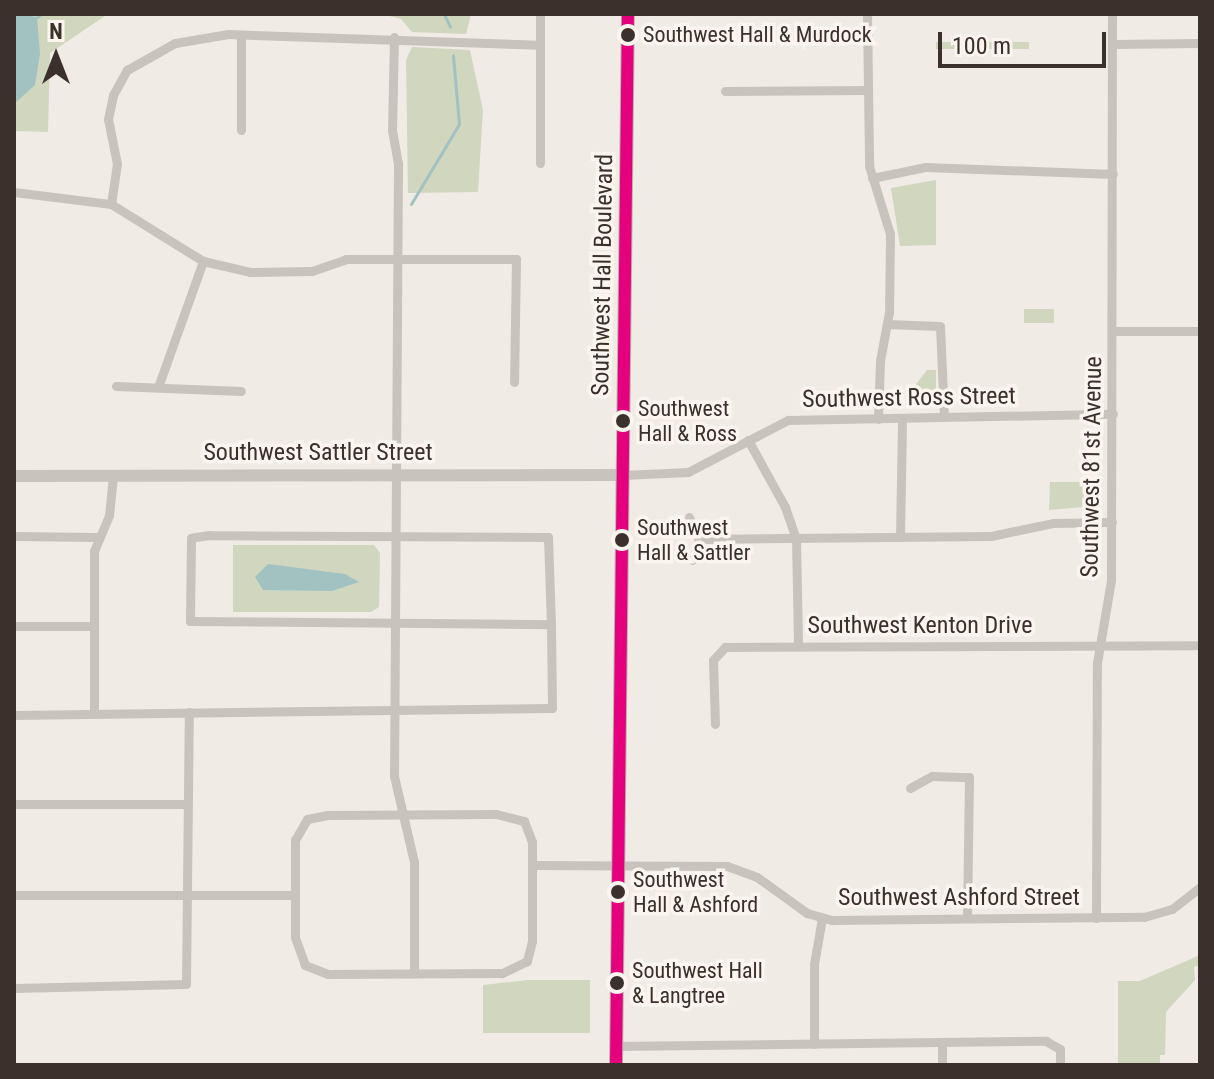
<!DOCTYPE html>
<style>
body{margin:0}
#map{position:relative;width:1214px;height:1079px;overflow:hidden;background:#f0ebe5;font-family:"Roboto Condensed",sans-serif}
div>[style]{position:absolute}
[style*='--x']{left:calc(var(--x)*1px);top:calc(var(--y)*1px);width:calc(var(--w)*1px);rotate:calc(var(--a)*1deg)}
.green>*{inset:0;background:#d1d6bf;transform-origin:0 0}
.water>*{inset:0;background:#a1c2c1}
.stream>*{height:3px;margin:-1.5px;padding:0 1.5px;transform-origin:1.5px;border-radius:1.5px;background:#a1c2c1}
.minor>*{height:9px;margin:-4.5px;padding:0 4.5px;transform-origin:4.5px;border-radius:4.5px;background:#c9c3be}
.tertiary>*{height:12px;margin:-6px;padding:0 6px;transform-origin:6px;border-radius:6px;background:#c9c3be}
.secondary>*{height:14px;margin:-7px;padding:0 7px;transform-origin:7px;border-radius:7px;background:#bab3ae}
.bus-1>*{height:12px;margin:-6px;padding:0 6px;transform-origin:6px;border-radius:6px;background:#e5007d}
.dots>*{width:22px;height:22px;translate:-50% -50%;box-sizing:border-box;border:4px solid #fbf5ee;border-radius:50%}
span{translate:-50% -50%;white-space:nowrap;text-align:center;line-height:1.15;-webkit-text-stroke:7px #fbf5ee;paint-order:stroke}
.bus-label{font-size:22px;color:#3b302b}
.left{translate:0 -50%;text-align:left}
.street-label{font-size:24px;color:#3b302b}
.frame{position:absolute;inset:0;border:16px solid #3b302b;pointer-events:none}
.north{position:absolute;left:16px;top:16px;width:80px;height:80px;-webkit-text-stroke:6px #fbf5ee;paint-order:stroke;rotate:0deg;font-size:22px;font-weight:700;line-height:32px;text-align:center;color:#3b302b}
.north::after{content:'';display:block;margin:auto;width:28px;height:36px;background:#3b302b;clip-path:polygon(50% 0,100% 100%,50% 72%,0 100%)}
.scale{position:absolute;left:938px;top:32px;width:168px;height:36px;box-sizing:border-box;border:4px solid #3b302b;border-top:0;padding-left:10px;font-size:24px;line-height:28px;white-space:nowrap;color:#3b302b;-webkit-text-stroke:6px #fbf5ee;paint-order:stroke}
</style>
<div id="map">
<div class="green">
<div style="clip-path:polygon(14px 14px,108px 14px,50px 53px,48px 132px,14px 131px)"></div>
<div style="clip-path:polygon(382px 14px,471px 14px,466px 34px,412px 32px,401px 19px)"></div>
<div style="left:1029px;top:42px;width:7px;height:93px;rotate:90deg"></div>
<div style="clip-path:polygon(412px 47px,470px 50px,483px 110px,478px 192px,408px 193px,406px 60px)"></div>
<div style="clip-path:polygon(936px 180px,936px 245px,900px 246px,891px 188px)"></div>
<div style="left:1024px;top:309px;width:30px;height:14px"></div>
<div style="clip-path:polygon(927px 370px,936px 370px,936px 395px,907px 396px)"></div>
<div style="clip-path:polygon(1050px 482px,1097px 482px,1095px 506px,1049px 510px)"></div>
<div style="clip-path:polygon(233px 545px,374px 545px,380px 553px,379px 607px,371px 612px,233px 612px)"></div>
<div style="clip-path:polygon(1200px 955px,1200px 965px,1194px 967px,1195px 980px,1166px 1012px,1165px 1055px,1160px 1055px,1160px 1065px,1118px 1065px,1118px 981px,1140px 981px)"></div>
<div style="clip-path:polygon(528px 980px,590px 980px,590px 1033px,483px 1033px,483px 985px)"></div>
</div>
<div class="water">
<div style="clip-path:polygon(14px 14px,37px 17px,40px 54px,35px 85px,14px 104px)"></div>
<div style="clip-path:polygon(268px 564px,345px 574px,359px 582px,332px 591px,263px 590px,255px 577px)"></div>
</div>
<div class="stream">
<div style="--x:444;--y:14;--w:14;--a:65"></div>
<div style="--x:37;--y:17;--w:5;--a:-37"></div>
<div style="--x:411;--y:204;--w:93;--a:-59"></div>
<div style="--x:459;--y:124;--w:69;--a:-95"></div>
</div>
<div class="minor">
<div style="--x:540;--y:14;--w:149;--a:90"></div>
<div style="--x:867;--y:14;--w:152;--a:89.2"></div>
<div style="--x:869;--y:166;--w:71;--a:72.8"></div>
<div style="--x:890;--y:234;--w:78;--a:90.7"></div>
<div style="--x:889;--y:312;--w:50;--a:100.4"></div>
<div style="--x:880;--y:361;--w:58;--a:92"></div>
<div style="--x:394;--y:37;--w:93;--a:91.2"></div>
<div style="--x:392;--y:130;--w:34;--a:80"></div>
<div style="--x:398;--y:163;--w:613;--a:90.37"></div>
<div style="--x:394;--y:776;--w:88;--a:76.9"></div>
<div style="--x:414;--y:862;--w:111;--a:90"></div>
<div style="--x:1112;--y:44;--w:88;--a:-0.7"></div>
<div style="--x:725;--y:91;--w:142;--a:-0.4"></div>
<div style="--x:241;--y:130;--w:95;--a:-90"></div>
<div style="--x:872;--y:178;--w:54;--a:-11.7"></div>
<div style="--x:925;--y:167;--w:188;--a:2.1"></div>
<div style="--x:14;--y:192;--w:98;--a:7.1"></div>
<div style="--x:111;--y:204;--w:108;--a:31.8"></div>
<div style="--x:203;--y:261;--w:48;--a:13.2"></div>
<div style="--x:250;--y:272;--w:62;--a:-0.9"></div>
<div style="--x:312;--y:271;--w:36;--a:-19"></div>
<div style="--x:346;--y:259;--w:170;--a:0"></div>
<div style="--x:516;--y:259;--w:123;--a:90.9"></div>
<div style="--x:111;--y:204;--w:40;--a:-81.5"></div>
<div style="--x:117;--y:164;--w:46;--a:-101.3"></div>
<div style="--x:108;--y:119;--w:25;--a:-78"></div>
<div style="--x:113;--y:95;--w:29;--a:-61"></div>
<div style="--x:127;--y:70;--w:55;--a:-29.4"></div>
<div style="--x:175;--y:43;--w:54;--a:-9.6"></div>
<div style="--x:228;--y:34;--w:311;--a:2"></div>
<div style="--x:887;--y:324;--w:53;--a:2.2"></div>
<div style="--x:940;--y:326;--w:91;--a:87.5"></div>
<div style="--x:1114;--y:331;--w:86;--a:0"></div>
<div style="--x:116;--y:386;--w:125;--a:2.3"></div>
<div style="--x:158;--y:387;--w:134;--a:-70.3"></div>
<div style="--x:748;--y:440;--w:77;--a:61.1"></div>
<div style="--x:785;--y:507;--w:34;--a:71"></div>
<div style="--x:796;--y:539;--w:107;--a:88.9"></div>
<div style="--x:623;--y:475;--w:65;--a:-2.6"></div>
<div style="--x:688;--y:472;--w:113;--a:-27.5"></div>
<div style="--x:788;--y:420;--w:325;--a:-1.1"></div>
<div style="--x:689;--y:517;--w:24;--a:66"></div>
<div style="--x:699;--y:539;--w:22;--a:108"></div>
<div style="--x:14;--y:536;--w:83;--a:0.7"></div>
<div style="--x:900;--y:537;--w:119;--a:-89"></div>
<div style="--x:699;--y:539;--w:292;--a:-0.6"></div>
<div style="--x:991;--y:536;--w:63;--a:-11.8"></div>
<div style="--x:1053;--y:523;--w:59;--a:-1"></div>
<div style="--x:14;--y:626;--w:80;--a:0"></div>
<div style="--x:94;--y:712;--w:161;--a:-90"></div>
<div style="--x:94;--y:551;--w:39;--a:-67"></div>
<div style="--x:109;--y:515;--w:39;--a:-84"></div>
<div style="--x:14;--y:715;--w:538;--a:-0.75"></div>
<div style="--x:552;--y:708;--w:84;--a:-90.7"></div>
<div style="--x:551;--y:624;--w:87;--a:-92"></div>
<div style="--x:548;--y:537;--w:339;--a:-179.7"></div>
<div style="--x:209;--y:535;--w:18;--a:171"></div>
<div style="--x:191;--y:538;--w:83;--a:90.7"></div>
<div style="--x:190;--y:621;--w:361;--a:0.5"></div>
<div style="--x:715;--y:724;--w:64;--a:-91.8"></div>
<div style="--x:713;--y:660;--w:18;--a:-47"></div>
<div style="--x:725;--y:647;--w:475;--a:-0.2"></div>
<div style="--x:910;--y:788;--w:25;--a:-29"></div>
<div style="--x:932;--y:776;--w:37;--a:2"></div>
<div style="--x:969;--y:777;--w:141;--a:90.8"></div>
<div style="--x:14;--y:804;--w:174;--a:0"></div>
<div style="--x:328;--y:815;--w:168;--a:-0.3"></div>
<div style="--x:496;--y:814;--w:29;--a:14"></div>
<div style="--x:524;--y:821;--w:22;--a:69"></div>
<div style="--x:532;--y:842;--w:99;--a:90"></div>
<div style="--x:532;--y:941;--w:21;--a:104"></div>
<div style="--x:527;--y:961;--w:28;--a:154"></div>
<div style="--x:502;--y:973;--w:174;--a:179.7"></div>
<div style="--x:328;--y:974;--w:25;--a:-159"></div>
<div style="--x:305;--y:965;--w:30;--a:-110"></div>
<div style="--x:295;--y:937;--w:97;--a:-90"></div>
<div style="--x:295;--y:840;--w:24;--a:-60"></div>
<div style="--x:307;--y:819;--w:21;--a:-11"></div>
<div style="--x:532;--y:865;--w:195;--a:0.3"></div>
<div style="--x:727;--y:866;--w:32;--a:20"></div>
<div style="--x:757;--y:877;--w:62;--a:35.8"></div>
<div style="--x:807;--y:913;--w:26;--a:16"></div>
<div style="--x:832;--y:920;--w:312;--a:-0.6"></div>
<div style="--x:1144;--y:917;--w:29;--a:-16"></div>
<div style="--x:1172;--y:909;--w:36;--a:-38"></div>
<div style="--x:14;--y:895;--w:280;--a:0"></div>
<div style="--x:1096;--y:918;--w:255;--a:-89.8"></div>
<div style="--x:1097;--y:663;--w:84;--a:-80.4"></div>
<div style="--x:1111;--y:580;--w:566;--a:-89.9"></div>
<div style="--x:14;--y:988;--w:172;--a:-1.3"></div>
<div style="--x:186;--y:984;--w:272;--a:-89.4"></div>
<div style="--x:814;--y:1044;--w:80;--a:-90"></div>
<div style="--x:814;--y:964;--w:47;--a:-80.1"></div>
<div style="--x:616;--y:1046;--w:430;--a:-0.7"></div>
<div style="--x:1046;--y:1041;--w:16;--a:30"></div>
<div style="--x:1060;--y:1049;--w:16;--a:90"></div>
<div style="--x:942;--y:1065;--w:21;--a:-90"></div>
</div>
<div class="tertiary">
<div style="--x:14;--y:476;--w:609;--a:-0.09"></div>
</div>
<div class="secondary">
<div style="--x:616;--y:1065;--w:1051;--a:-89.35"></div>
</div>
<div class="bus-1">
<div style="--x:616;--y:1065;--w:1051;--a:-89.35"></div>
</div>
<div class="dots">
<div style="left:628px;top:35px;background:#3b302b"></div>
<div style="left:623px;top:421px;background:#3b302b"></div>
<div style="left:622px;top:540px;background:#3b302b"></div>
<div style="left:618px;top:892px;background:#3b302b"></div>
<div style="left:617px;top:983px;background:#3b302b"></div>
</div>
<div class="bus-label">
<span class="left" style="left:643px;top:35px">Southwest Hall &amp; Murdock</span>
<span class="left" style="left:638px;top:421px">Southwest<br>Hall &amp; Ross</span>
<span class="left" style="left:637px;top:540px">Southwest<br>Hall &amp; Sattler</span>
<span class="left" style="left:633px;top:892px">Southwest<br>Hall &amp; Ashford</span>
<span class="left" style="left:632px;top:983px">Southwest Hall<br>&amp; Langtree</span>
</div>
<div class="street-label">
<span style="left:603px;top:275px;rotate:-89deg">Southwest Hall Boulevard</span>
<span style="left:909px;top:398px;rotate:-1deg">Southwest Ross Street</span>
<span style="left:318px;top:453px">Southwest Sattler Street</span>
<span style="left:1092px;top:467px;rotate:-89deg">Southwest 81st Avenue</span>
<span style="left:920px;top:626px">Southwest Kenton Drive</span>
<span style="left:959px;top:898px">Southwest Ashford Street</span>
</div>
<div class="frame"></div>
<div class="north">N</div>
<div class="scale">100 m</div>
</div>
